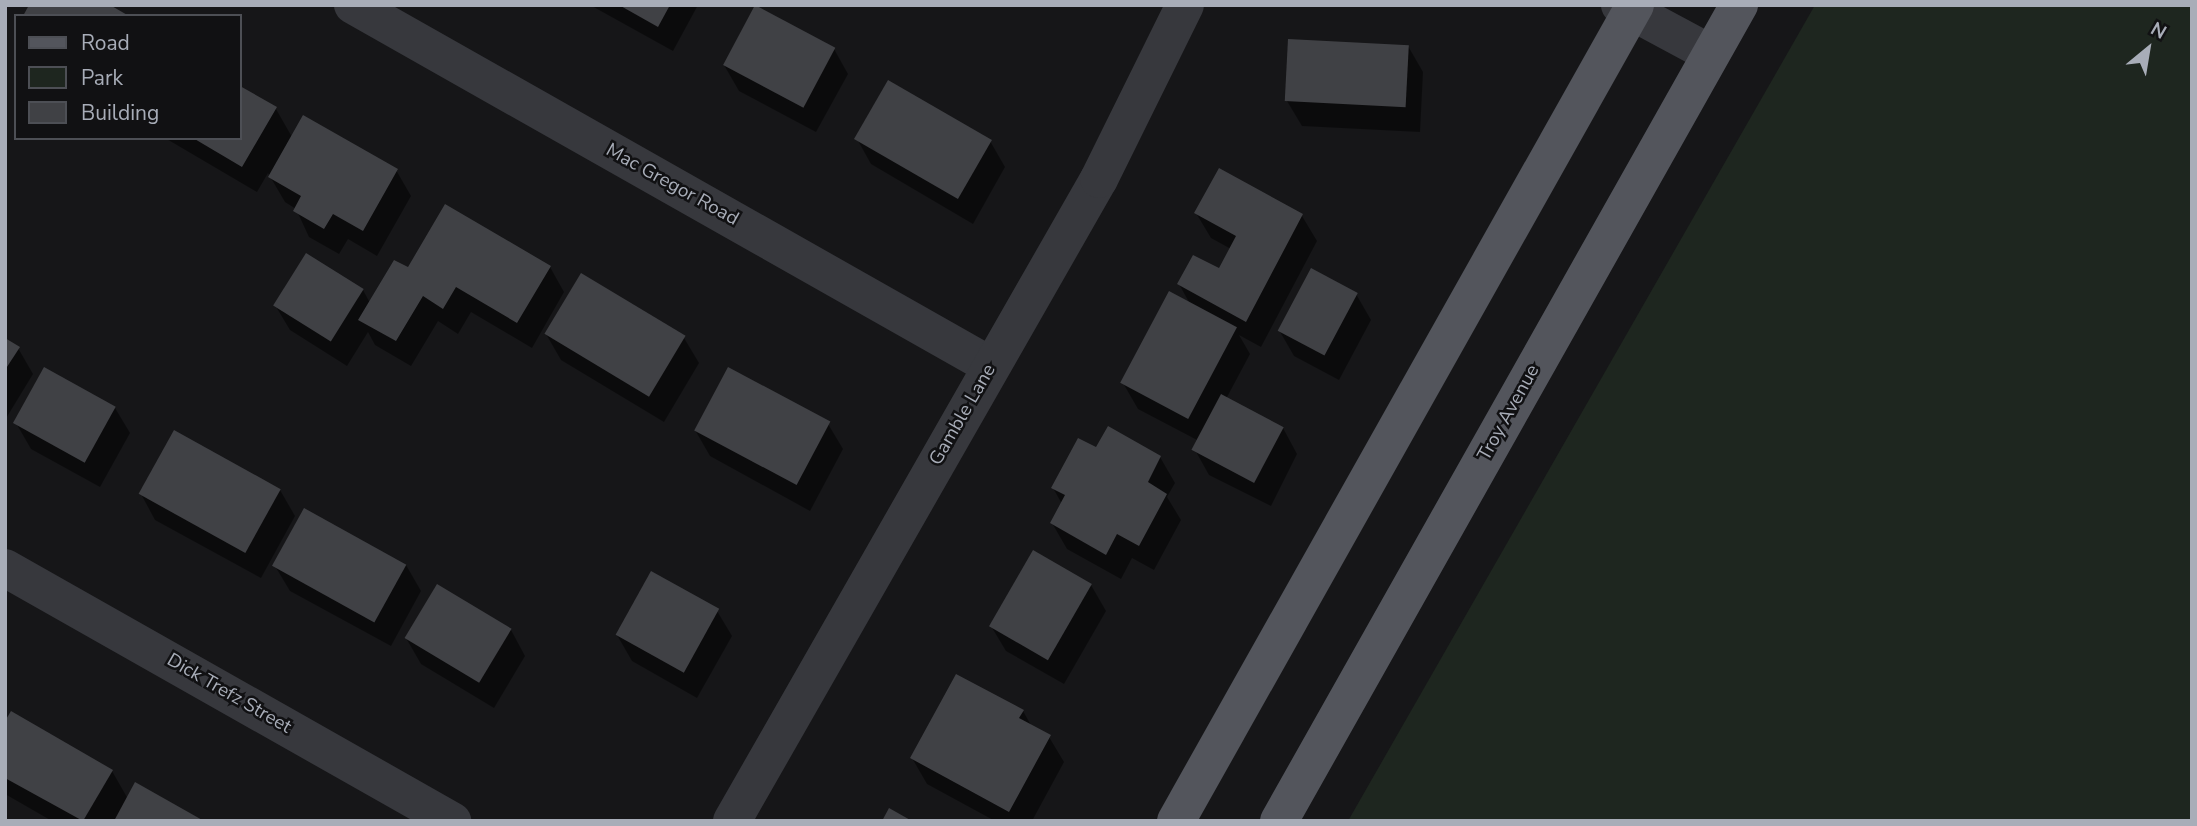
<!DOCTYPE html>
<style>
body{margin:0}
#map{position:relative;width:2197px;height:826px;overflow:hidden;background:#161618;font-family:"Nunito Sans",sans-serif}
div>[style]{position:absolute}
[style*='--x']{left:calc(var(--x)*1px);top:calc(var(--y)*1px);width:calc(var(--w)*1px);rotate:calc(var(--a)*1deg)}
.green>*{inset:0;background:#1e261f}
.shadow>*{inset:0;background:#0007}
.building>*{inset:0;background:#404145;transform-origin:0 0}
.minor>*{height:38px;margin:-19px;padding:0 19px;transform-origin:19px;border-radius:19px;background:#37383d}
.major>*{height:38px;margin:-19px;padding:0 19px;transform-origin:19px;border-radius:19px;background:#53555c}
span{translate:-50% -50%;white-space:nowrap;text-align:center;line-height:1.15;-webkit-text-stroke:5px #111113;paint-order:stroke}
.street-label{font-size:19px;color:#a8adb8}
.frame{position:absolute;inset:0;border:7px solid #a8adb8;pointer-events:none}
.legend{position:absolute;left:14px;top:14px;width:228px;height:126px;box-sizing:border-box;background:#111113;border:2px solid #4d4f55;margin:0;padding:9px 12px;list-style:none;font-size:21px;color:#a8adb8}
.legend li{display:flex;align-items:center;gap:14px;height:35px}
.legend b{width:35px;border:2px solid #4d4f55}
.north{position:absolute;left:2113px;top:14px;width:70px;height:70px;-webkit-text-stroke:5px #111113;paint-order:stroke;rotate:30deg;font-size:19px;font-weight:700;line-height:28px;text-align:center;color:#a8adb8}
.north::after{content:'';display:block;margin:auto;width:24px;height:32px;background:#a8adb8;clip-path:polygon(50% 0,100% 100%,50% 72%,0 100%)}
</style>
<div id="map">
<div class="green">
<div style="clip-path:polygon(1815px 5px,2192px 5px,2192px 821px,1348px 821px)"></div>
</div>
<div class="shadow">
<div style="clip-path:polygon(590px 5px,698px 5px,673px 51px)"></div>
<div style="clip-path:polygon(1408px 46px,1423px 72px,1420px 132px,1302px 126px,1287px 101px)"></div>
<div style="clip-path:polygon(834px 49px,848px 74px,816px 132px,739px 91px,724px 65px)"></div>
<div style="clip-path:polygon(240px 88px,276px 109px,292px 137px,396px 170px,411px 196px,377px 256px,348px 239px,339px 254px,309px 237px,296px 209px,285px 202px,268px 173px,257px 192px,165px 138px,240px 138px)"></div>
<div style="clip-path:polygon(857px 139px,990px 141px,1005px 167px,973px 224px,871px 164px)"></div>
<div style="clip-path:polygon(1196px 213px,1302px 216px,1317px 241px,1261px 347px,1239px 335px,1250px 354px,1226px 399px,1283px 428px,1297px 454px,1271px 506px,1209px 475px,1195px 450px,1199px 441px,1138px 409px,1123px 383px,1190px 304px,1179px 284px,1220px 271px,1231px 249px,1211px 238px)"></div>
<div style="clip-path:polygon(550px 267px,564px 292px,532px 348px,471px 312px,458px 334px,438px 321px,411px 366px,375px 345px,368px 332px,347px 366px,290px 330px,275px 305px,363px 290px,370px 303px)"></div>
<div style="clip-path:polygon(1356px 294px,1371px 320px,1339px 380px,1294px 356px,1279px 330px)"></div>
<div style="clip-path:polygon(546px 334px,684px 338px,699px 363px,664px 422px,561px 360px)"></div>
<div style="clip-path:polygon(5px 340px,18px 348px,33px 374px,5px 420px)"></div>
<div style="clip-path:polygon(115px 408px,130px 433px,100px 487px,31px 449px,16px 423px)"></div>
<div style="clip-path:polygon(828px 424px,843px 449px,810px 511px,710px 456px,695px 430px)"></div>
<div style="clip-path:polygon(1097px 450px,1160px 457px,1175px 483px,1167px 497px,1181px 520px,1154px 570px,1132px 558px,1121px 579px,1067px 549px,1052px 523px,1062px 504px,1053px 488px)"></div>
<div style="clip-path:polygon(280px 490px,295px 516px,261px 578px,155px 520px,141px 494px)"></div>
<div style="clip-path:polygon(406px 565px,421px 591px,391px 646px,290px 591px,275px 566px)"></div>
<div style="clip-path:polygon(1091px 585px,1106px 611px,1064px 684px,1006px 651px,991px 626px)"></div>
<div style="clip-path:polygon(717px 611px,732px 636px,697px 698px,632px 661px,617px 635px)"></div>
<div style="clip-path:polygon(511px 630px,525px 656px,494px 708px,421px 664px,406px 638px)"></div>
<div style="clip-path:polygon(1023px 711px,1032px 727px,1049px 737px,1064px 762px,1032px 821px,995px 821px,927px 784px,912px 758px)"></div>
<div style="clip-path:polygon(5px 725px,112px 771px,128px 799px,200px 821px,52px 821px,5px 794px)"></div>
</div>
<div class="building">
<div style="clip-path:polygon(29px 5px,110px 5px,129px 16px,23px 16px)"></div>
<div style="clip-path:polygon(619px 5px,670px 5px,658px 27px)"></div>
<div style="left:755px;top:5px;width:91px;height:68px;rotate:28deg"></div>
<div style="left:1288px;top:39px;width:121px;height:62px;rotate:3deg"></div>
<div style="left:888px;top:80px;width:120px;height:68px;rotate:30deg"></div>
<div style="clip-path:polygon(240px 86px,277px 107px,242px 167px,193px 138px,240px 138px)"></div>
<div style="clip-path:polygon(303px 115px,398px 169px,363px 231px,333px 214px,324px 229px,293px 211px,301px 196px,268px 177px)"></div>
<div style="clip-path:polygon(1219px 168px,1303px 214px,1246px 322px,1177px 284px,1193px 255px,1219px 268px,1236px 236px,1194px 213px)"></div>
<div style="clip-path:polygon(445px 204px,551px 266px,517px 323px,456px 287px,443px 309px,423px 296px,396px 341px,358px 320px,394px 260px,408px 267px)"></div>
<div style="left:306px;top:253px;width:68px;height:62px;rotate:32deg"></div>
<div style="left:1311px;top:268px;width:53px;height:71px;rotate:28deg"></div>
<div style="left:581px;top:273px;width:122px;height:71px;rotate:31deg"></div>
<div style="left:1169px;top:291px;width:77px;height:104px;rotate:28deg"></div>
<div style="clip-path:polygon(5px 338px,20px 347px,5px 370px)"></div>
<div style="left:44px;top:367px;width:82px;height:64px;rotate:29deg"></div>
<div style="left:728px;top:367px;width:116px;height:72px;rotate:28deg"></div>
<div style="left:1221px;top:394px;width:71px;height:63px;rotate:28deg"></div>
<div style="clip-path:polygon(1108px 426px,1161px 456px,1148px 482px,1167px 494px,1139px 546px,1117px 534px,1106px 555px,1050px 523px,1065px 495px,1051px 488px,1078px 438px,1096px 447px)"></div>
<div style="left:174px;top:430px;width:122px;height:73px;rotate:29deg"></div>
<div style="left:304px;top:508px;width:117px;height:66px;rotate:29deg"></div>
<div style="left:1033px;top:550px;width:68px;height:88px;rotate:30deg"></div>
<div style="left:651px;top:571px;width:78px;height:73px;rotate:29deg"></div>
<div style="left:437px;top:584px;width:87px;height:63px;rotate:31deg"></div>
<div style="clip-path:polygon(956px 674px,1024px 710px,1019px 718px,1051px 735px,1009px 812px,910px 758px)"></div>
<div style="clip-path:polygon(11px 711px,113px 770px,83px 821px,5px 778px,5px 721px)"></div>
<div style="clip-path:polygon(135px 782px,204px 821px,114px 821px)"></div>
<div style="clip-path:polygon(889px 808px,912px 821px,882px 821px)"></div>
</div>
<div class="minor">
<div style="--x:353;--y:5;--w:733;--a:29.5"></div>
<div style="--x:1620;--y:5;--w:103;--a:28.3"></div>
<div style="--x:5;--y:568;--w:514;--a:29.51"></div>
<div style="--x:732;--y:821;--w:739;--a:-60.25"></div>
<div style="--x:1099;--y:179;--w:194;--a:-63.7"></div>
</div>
<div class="major">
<div style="--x:1176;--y:821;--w:936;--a:-60.64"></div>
<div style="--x:1279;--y:821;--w:937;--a:-60.59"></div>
</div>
<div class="street-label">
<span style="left:672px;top:185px;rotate:29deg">Mac Gregor Road</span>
<span style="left:1509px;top:413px;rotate:-61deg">Troy Avenue</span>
<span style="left:963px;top:415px;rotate:-60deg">Gamble Lane</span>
<span style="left:229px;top:694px;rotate:30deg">Dick Trefz Street</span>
</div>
<div class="frame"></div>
<ul class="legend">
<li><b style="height:9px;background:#53555c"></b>Road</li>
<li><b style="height:19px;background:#1e261f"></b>Park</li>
<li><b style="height:19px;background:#404145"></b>Building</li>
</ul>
<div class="north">N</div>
</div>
